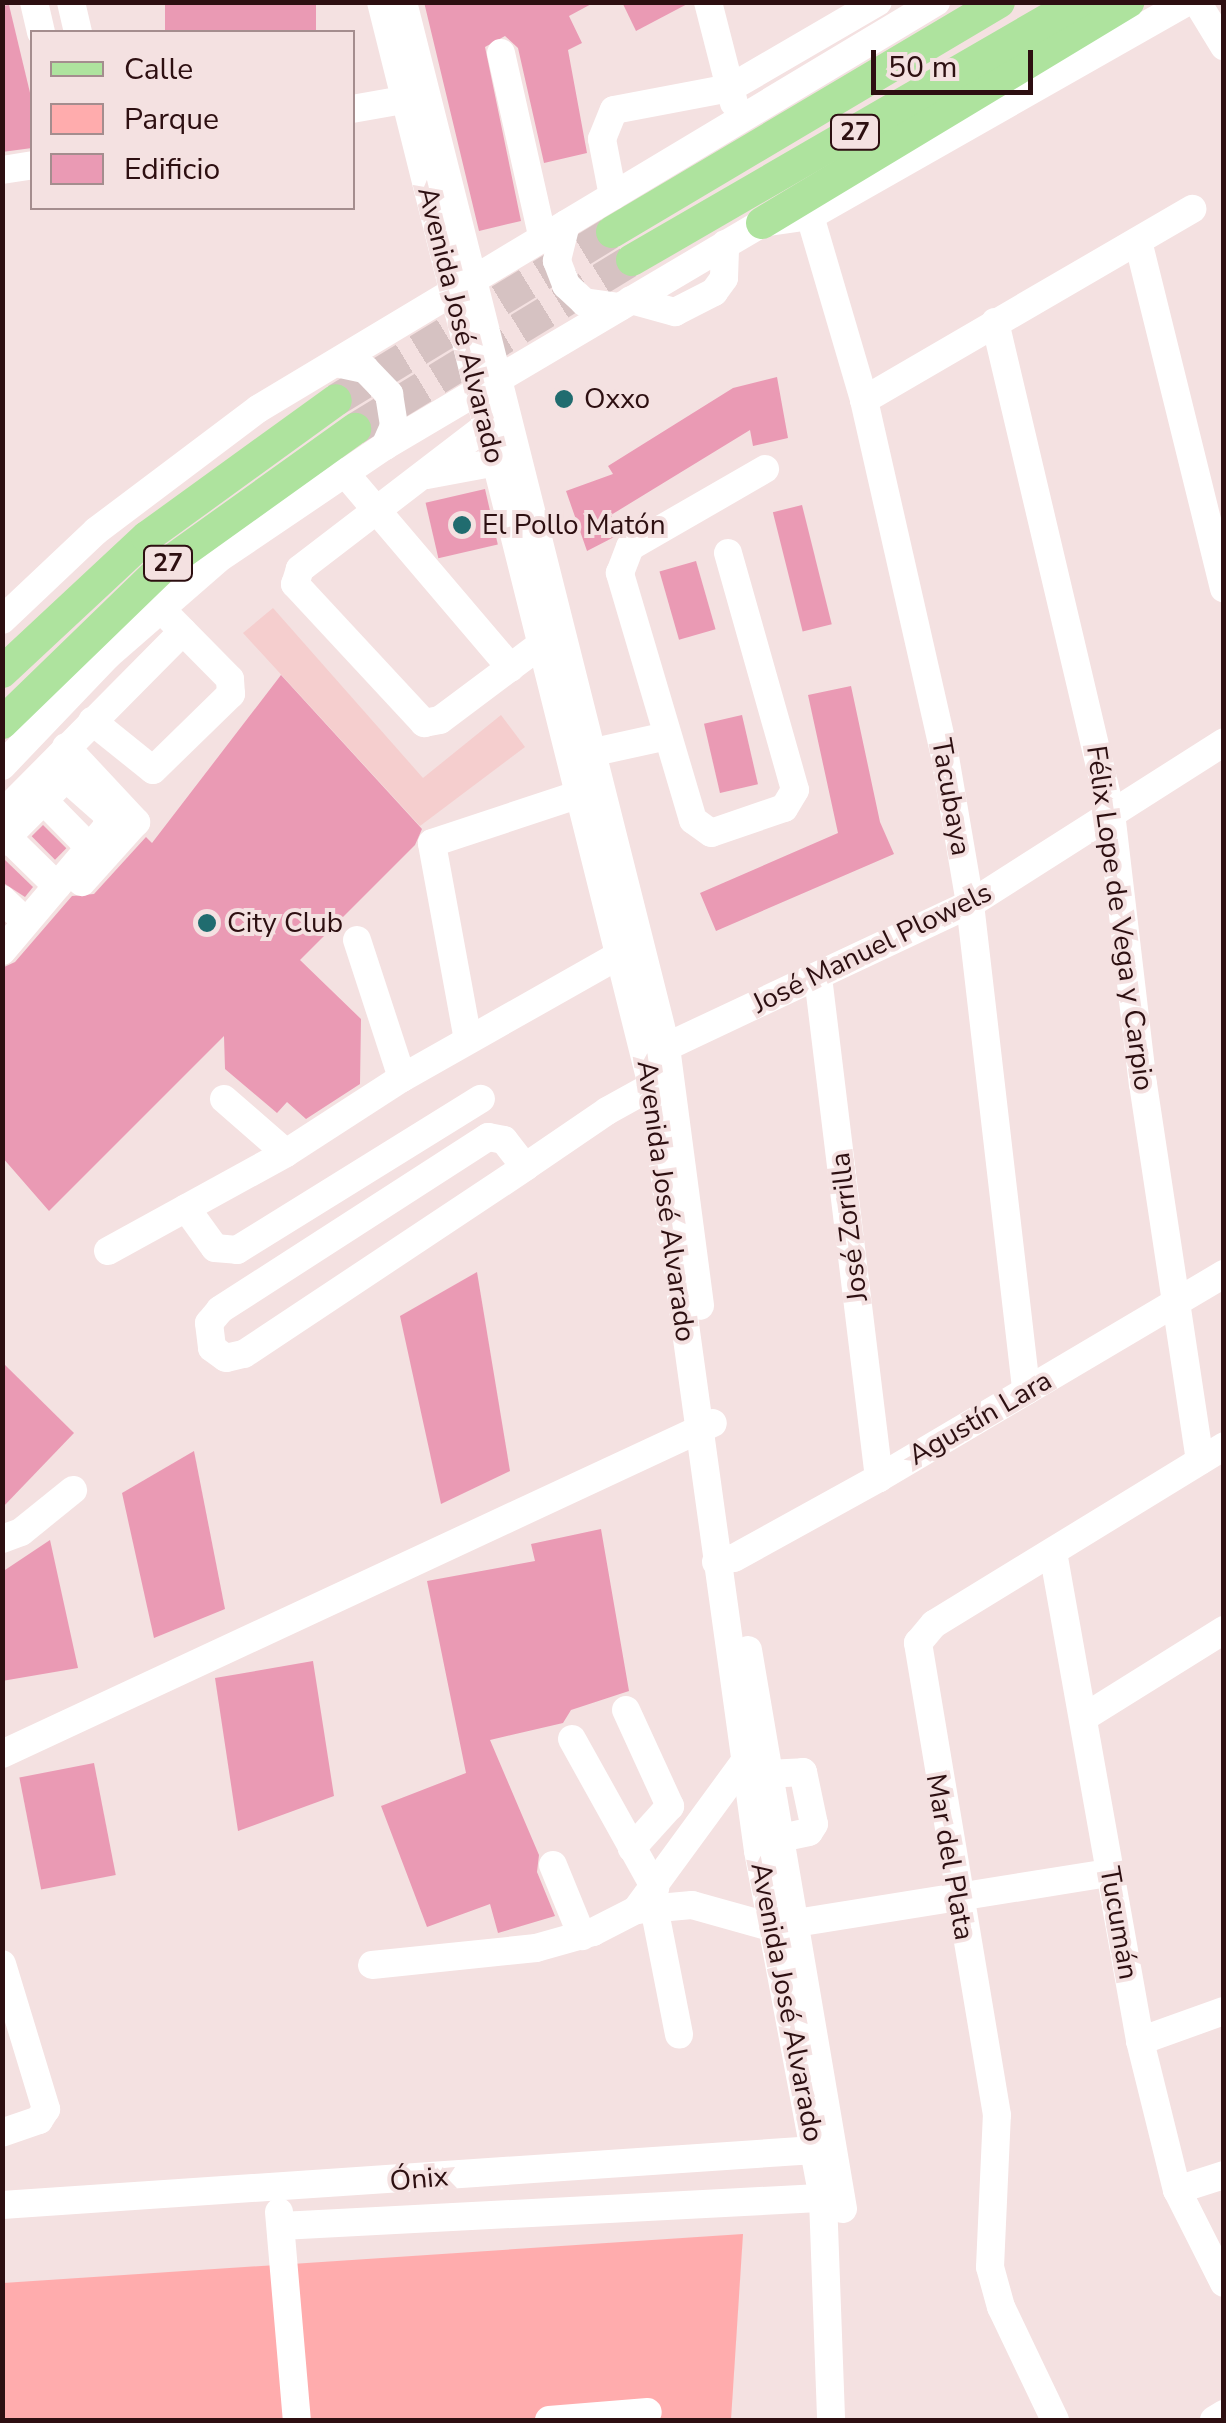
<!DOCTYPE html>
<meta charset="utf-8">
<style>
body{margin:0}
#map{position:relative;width:1226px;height:2423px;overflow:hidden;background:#f4e1e1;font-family:"Nunito Sans",sans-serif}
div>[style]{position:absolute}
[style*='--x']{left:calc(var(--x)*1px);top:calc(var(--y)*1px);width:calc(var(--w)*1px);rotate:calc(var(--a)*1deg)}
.built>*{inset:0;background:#f5cece}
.green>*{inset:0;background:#ffacad}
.building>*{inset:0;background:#ea9ab4;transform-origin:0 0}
.major-tunnel>*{height:32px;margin-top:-16px;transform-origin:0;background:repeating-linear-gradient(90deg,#d6c2c2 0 32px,transparent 0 48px)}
.minor>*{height:28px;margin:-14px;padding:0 14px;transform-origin:14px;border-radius:14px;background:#fff}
.major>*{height:32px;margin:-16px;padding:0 16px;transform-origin:16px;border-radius:16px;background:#aee39e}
.dots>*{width:28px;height:28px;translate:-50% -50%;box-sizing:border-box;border:5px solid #f4e1e1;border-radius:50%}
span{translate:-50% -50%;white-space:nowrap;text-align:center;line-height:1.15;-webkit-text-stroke:8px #f4e1e1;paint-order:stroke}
.shield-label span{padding:2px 8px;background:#f4e1e1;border:2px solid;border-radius:8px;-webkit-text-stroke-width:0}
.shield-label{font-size:25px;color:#2d0f11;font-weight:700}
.street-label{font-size:28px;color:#2d0f11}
.poi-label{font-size:28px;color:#2d0f11}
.left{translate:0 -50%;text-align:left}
.frame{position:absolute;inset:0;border:5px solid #2d0f11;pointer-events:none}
.legend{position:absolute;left:30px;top:30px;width:325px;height:180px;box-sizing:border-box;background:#f4e1e1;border:2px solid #a48d8e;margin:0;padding:12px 18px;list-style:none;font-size:30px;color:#2d0f11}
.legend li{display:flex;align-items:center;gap:20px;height:50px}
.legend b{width:50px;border:2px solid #a48d8e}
.scale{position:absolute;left:871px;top:50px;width:162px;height:45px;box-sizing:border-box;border:5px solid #2d0f11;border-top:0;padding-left:12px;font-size:30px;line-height:35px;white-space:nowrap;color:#2d0f11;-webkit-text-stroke:8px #f4e1e1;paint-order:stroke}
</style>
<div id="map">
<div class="built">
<div style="clip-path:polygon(273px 608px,423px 778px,501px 715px,525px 747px,420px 826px,243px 633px)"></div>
</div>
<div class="green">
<div style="clip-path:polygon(743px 2234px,731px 2420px,3px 2420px,3px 2283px)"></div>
</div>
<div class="building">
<div style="left:165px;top:2px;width:151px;height:31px"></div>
<div style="clip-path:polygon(424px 2px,595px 2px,569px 16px,582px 43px,568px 50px,587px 153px,544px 163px,518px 48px,505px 36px,485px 47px,521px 221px,479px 231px)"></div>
<div style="clip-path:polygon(622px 2px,691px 2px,636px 31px)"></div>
<div style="clip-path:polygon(9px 5px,32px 101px,32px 148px,2px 152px,2px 6px)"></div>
<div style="clip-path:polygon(777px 377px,788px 438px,753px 446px,750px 430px,611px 515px,618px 535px,587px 551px,566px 491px,613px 474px,608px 466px,733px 388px)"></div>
<div style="left:485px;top:489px;width:57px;height:61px;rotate:77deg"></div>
<div style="left:802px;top:505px;width:123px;height:30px;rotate:76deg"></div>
<div style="left:696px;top:561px;width:71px;height:38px;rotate:74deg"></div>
<div style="clip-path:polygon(281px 675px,422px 829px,415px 845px,300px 960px,361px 1019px,360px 1084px,306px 1119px,287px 1102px,277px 1113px,225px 1069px,224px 1036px,49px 1211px,2px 1157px,2px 968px,15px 962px,72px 896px,94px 894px,146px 837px,152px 843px)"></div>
<div style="clip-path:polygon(851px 686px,880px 822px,894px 854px,716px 931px,700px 893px,838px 833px,808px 695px)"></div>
<div style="left:742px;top:715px;width:71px;height:39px;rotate:77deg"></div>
<div style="left:43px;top:825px;width:33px;height:16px;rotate:45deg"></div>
<div style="clip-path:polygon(4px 859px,33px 887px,25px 897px,2px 882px)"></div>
<div style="clip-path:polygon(477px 1272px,510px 1471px,441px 1504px,400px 1316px)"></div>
<div style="clip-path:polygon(2px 1362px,74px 1433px,2px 1508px)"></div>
<div style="clip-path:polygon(194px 1451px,225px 1609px,154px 1638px,122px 1493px)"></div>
<div style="clip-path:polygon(601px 1529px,629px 1691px,571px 1710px,563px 1723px,490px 1740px,539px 1855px,537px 1872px,555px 1916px,498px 1933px,490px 1904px,427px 1927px,381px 1806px,466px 1773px,427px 1581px,535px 1561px,531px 1544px)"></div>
<div style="clip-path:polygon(50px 1540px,78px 1668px,2px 1681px,2px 1572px)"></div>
<div style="clip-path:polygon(313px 1661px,334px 1796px,238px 1831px,215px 1678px)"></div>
<div style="left:94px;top:1763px;width:114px;height:76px;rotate:79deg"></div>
</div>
<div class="major-tunnel">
<div style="--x:336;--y:400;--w:323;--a:-31.3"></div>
<div style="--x:355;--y:429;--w:324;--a:-31.4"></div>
</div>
<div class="minor">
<div style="--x:34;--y:2;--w:31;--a:77"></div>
<div style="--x:71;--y:2;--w:31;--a:77"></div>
<div style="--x:381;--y:2;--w:1117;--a:75.96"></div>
<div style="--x:652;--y:1086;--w:772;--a:82.11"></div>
<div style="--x:758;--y:1851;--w:354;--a:79.4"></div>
<div style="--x:823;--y:2199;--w:221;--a:87.9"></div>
<div style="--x:403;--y:2;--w:1078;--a:75.87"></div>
<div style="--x:666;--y:1047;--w:261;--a:82.5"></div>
<div style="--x:708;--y:2;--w:104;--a:75.6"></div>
<div style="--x:1197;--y:2;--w:52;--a:58.5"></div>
<div style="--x:501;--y:53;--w:191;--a:77.3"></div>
<div style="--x:352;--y:109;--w:69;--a:-10"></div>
<div style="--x:2;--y:170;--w:30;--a:-9"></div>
<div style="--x:613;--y:196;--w:58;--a:-100.9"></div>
<div style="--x:602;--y:139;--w:31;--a:-68"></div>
<div style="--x:614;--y:110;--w:118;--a:-10.7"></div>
<div style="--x:730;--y:88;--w:171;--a:-30.2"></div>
<div style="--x:810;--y:216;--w:192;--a:73.6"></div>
<div style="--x:864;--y:400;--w:366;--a:77.2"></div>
<div style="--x:945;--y:757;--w:149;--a:80.3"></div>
<div style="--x:970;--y:904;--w:490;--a:83.4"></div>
<div style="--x:566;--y:224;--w:38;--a:104"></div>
<div style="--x:557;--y:261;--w:26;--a:69"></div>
<div style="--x:566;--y:285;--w:25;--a:43"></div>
<div style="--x:584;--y:302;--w:36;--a:8"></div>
<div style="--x:1138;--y:241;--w:358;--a:76.1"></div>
<div style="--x:631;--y:300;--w:46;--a:15.3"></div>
<div style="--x:675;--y:312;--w:44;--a:-27.1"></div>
<div style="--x:714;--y:292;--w:17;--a:-54"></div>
<div style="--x:724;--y:278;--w:34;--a:-88"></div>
<div style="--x:995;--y:322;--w:505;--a:76.71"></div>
<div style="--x:1111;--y:813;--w:273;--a:83.3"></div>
<div style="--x:1143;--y:1084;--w:381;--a:81.4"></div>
<div style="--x:336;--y:363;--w:30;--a:12"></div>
<div style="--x:365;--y:369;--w:35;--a:46"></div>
<div style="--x:389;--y:394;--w:32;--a:81"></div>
<div style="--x:394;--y:426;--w:22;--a:114"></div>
<div style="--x:864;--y:400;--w:380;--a:-30.2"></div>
<div style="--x:498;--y:417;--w:250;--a:142.5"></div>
<div style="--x:300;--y:569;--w:16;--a:108"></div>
<div style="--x:295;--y:584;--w:190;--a:47.1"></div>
<div style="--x:424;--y:723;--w:16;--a:-11"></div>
<div style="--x:440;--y:720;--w:144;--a:-36.8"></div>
<div style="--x:344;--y:472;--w:257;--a:49.6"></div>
<div style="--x:427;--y:475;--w:87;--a:-10.5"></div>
<div style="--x:728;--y:553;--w:246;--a:74.2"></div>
<div style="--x:795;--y:790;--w:21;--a:121"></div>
<div style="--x:784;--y:808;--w:77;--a:161.1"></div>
<div style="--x:711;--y:833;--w:22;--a:-144"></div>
<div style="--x:693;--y:820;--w:258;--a:-106.5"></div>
<div style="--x:620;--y:573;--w:28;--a:-69"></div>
<div style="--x:630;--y:547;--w:156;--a:-30"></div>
<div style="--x:2;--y:620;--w:129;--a:-43.4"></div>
<div style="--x:96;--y:531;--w:203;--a:-37"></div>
<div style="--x:258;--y:409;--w:791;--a:-30.98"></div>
<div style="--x:92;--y:721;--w:78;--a:38.8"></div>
<div style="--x:153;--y:770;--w:109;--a:-44.3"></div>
<div style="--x:231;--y:694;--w:15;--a:-94"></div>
<div style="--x:230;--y:679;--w:100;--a:-134.6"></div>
<div style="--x:66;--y:747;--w:103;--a:47"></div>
<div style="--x:136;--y:822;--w:81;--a:132"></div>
<div style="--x:590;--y:753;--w:79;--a:-12.4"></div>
<div style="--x:2;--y:766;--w:152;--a:-46.3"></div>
<div style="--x:107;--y:656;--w:147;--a:-41.1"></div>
<div style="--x:218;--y:559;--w:202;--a:-34.1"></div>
<div style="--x:385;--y:446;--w:438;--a:-30.6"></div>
<div style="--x:762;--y:223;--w:49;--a:-8.3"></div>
<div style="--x:810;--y:216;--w:433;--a:-29.6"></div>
<div style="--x:43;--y:800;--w:66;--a:45.6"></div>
<div style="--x:2;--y:814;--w:257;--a:-45.3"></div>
<div style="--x:7;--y:837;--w:70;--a:44.4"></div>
<div style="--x:2;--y:842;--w:91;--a:-45"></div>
<div style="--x:66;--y:778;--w:57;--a:41.5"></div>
<div style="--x:109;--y:816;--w:12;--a:104"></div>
<div style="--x:106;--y:828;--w:161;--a:130.2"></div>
<div style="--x:2;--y:899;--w:33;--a:44"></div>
<div style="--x:357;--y:940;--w:145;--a:71.9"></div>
<div style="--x:818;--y:977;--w:505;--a:83.06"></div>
<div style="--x:468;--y:1040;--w:200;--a:-100.4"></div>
<div style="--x:432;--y:843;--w:175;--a:-18.3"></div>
<div style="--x:666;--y:1047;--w:336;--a:-25.2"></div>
<div style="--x:970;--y:904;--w:301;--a:-32.5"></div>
<div style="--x:224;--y:1099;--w:82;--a:41.1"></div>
<div style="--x:286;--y:1153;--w:138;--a:-32.9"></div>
<div style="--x:402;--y:1078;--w:268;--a:-29.5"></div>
<div style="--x:525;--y:1167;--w:34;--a:-128"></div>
<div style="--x:504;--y:1140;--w:16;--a:-169"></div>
<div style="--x:488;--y:1137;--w:319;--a:147.2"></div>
<div style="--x:220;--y:1310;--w:17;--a:130"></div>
<div style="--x:209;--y:1323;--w:25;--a:83"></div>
<div style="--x:212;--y:1348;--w:17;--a:36"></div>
<div style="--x:226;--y:1358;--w:18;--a:-13"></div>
<div style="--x:244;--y:1354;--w:338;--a:-33.6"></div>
<div style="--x:525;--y:1167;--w:99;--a:-34.3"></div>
<div style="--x:607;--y:1111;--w:66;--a:-28.9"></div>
<div style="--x:186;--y:1208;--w:49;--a:54.1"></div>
<div style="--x:215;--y:1248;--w:22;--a:5"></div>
<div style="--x:237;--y:1250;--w:287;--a:-31.8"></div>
<div style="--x:108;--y:1251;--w:203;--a:-28.8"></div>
<div style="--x:2;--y:1539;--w:20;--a:-20"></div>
<div style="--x:21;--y:1532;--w:67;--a:-38.9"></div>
<div style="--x:1053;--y:1552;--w:497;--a:79.9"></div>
<div style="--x:1140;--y:2041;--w:154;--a:76.1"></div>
<div style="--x:1177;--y:2190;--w:104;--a:63.2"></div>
<div style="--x:716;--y:1562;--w:18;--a:-13"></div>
<div style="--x:734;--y:1558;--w:166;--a:-28.9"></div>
<div style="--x:879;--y:1478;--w:401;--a:-30.6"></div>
<div style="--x:748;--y:1650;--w:567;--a:80.35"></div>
<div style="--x:626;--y:1710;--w:106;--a:65.4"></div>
<div style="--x:670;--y:1806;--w:57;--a:132.1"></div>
<div style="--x:1083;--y:1718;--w:166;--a:-32"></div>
<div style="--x:572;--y:1739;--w:171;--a:60.9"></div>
<div style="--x:2;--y:1754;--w:784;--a:-24.96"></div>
<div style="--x:767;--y:1774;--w:36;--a:-3"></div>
<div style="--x:803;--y:1772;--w:53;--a:78.1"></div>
<div style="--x:814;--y:1824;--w:9;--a:122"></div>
<div style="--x:809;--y:1832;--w:33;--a:168"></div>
<div style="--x:553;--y:1865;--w:77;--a:67.8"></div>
<div style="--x:654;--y:1907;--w:130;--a:78.9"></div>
<div style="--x:636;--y:1910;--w:193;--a:-53.8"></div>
<div style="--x:2;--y:1964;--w:152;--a:73.1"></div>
<div style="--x:46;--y:2109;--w:13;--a:122"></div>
<div style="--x:39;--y:2120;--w:39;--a:161"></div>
<div style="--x:372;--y:1965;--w:165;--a:-5.9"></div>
<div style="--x:536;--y:1948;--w:59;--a:-15.7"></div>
<div style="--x:593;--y:1932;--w:48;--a:-27.1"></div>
<div style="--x:636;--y:1910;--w:56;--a:-5.1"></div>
<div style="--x:692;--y:1905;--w:82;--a:15.6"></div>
<div style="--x:771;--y:1927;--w:343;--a:-9.1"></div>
<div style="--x:1140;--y:2041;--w:89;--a:-19.7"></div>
<div style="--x:1177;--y:2190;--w:49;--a:-17.7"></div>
<div style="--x:2;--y:2205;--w:830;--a:-3.87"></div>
<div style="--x:279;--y:2212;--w:209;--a:85.1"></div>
<div style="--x:281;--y:2226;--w:558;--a:-2.98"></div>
<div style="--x:549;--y:2420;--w:99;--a:-4.6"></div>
<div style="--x:1055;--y:2420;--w:125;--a:-115.5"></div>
<div style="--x:1001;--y:2307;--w:41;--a:-105.4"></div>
<div style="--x:990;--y:2267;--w:152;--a:-87.4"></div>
<div style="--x:997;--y:2115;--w:479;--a:-99.5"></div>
<div style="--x:918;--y:1643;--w:25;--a:-50"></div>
<div style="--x:934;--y:1624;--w:340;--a:-31.5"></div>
<div style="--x:1214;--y:2420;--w:12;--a:-31"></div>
</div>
<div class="major">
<div style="--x:762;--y:223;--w:428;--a:-31.1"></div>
<div style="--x:612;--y:232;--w:450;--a:-30.7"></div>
<div style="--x:632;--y:260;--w:515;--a:-30.05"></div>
<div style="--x:2;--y:672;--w:198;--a:-43"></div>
<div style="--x:147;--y:537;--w:233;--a:-35.9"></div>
<div style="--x:2;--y:723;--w:227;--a:-44.1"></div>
<div style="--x:165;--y:565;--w:234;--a:-35.6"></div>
</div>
<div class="dots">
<div style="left:564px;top:399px;background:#206c6f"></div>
<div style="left:462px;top:525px;background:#206c6f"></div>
<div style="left:207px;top:923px;background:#206c6f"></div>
</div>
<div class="shield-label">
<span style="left:855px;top:132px">27</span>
<span style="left:168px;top:563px">27</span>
</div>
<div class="street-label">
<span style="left:461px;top:325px;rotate:76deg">Avenida José Alvarado</span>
<span style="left:951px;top:797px;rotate:80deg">Tacubaya</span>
<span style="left:1120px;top:918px;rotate:82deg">Félix Lope de Vega y Carpio</span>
<span style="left:872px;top:948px;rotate:-26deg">José Manuel Plowels</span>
<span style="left:666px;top:1201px;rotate:82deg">Avenida José Alvarado</span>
<span style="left:849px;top:1227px;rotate:-97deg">José Zorrilla</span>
<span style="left:980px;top:1418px;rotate:-30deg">Agustín Lara</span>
<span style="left:950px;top:1857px;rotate:80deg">Mar del Plata</span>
<span style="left:1119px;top:1923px;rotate:80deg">Tucumán</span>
<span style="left:787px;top:2002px;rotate:79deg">Avenida José Alvarado</span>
<span style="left:419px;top:2179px;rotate:-5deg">Ónix</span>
</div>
<div class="poi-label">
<span class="left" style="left:584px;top:399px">Oxxo</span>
<span class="left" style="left:482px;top:525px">El Pollo Matón</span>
<span class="left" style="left:227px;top:923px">City Club</span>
</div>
<div class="frame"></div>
<ul class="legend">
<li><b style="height:12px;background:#aee39e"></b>Calle</li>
<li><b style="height:28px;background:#ffacad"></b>Parque</li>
<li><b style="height:28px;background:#ea9ab4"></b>Edificio</li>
</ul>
<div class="scale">50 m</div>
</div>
